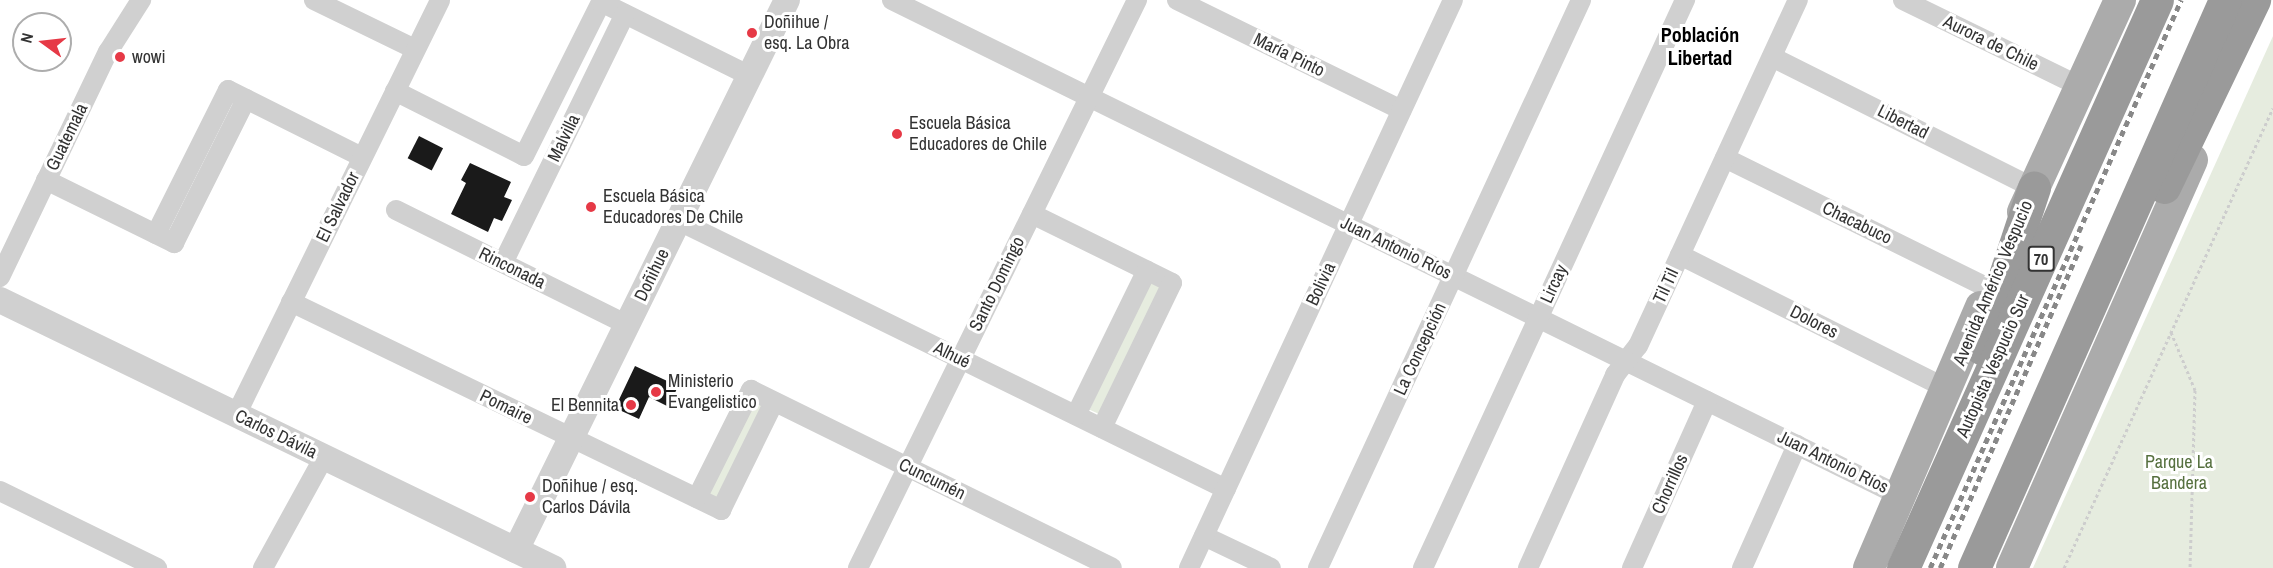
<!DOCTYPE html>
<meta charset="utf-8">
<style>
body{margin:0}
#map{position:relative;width:2273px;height:568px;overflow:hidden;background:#fff;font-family:"Archivo Narrow",sans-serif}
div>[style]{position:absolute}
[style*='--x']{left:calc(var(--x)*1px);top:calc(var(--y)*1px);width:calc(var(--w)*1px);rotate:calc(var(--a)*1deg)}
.green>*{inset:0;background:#e6ecdf;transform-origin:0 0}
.building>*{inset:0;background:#1a1a1a;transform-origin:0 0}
.path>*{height:3px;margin-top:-1.5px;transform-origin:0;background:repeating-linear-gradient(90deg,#cdcdcd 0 3px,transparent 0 6px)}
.minor>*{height:20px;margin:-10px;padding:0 10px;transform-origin:10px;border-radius:10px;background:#d0d0d0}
.tertiary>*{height:26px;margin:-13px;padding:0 13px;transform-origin:13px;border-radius:13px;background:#d0d0d0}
.primary>*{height:32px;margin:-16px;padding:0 16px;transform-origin:16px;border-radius:16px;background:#ababab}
.motorway>*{height:33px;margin:-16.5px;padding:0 16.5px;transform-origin:16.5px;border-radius:16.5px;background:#9a9a9a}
.rail>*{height:4.5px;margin-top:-2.25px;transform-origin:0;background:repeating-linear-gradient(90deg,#888 0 6px,transparent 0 10.5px)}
.dots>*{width:16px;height:16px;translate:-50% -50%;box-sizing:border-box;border:3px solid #fff;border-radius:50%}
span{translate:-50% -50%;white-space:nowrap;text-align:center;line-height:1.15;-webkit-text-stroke:6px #fff;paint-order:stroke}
.shield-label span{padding:2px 4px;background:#fff;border:2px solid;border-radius:4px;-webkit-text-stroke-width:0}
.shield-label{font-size:16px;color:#333;font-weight:700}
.poi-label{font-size:18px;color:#333}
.left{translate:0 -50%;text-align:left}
.right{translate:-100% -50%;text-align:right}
.street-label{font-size:18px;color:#333}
.park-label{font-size:18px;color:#56703f}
.neighbourhood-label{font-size:20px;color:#000;font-weight:700}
.north{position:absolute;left:12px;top:12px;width:60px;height:60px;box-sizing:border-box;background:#fff;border:2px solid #adadad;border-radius:50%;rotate:285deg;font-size:16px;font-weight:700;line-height:24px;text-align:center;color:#333}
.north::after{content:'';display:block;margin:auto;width:21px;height:27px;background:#e63946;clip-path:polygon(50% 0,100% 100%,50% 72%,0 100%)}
</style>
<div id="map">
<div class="green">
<div style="clip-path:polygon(2273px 36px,2273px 568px,2033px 568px)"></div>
<div style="left:1147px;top:281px;width:17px;height:141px;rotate:24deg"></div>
<div style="left:752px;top:397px;width:18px;height:110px;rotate:27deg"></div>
</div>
<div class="building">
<div style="left:419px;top:136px;width:27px;height:25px;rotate:27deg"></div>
<div style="clip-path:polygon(470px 163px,511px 182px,504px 197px,512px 200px,502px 221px,494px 218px,488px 232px,451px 214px,466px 183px,461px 180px)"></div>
<div style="clip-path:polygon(635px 366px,678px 386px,669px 407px,649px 397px,639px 419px,615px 408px)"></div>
</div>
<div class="path">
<div style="--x:2171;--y:332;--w:63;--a:67.5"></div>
<div style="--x:2195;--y:390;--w:178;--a:91.6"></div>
<div style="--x:2064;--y:568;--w:505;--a:-65.57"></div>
</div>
<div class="minor">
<div style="--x:314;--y:0;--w:112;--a:25.9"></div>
<div style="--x:892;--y:0;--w:1123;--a:26.2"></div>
<div style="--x:1177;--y:0;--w:250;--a:26.1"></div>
<div style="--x:1903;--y:0;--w:196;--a:26"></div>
<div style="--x:1772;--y:57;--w:293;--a:26.6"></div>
<div style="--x:395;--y:91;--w:144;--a:26.7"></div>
<div style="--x:524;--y:156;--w:172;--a:-63.4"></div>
<div style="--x:601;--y:2;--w:166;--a:26.4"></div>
<div style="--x:1725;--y:158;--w:293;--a:26.3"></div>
<div style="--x:46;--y:180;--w:143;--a:26.2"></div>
<div style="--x:174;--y:243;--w:161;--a:-63.4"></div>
<div style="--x:396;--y:210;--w:259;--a:26.4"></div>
<div style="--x:1032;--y:214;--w:156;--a:26.2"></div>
<div style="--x:1172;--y:283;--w:161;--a:115.8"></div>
<div style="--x:679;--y:221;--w:609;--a:26.1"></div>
<div style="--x:156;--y:234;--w:161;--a:-63.4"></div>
<div style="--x:228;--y:90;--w:150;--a:26.6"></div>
<div style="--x:1680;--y:255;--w:300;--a:26.6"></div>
<div style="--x:503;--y:263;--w:277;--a:-63.9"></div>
<div style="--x:0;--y:277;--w:250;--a:-64.4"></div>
<div style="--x:108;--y:52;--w:62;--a:-57.6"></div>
<div style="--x:291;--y:302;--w:478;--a:25.8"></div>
<div style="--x:721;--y:510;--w:120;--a:-63.9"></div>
<div style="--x:236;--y:415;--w:462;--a:-63.8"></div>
<div style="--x:1076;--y:415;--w:161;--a:-63.9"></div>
<div style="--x:0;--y:491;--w:175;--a:26.1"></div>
<div style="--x:697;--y:498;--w:121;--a:-63.4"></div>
<div style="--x:751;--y:390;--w:402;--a:26.2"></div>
<div style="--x:1204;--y:536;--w:74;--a:25.5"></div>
<div style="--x:263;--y:568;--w:127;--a:-61.2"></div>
<div style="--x:858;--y:568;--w:633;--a:-63.84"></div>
<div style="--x:1189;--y:568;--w:626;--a:-65.07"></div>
<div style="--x:1318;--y:568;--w:626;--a:-65.15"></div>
<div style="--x:1423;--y:568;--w:626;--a:-65.24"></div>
<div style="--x:1528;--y:568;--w:212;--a:-65.7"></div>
<div style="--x:1615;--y:375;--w:37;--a:-52"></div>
<div style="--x:1638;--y:346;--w:381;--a:-65.2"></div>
<div style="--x:1632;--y:568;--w:183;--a:-65.8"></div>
<div style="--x:1742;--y:568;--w:135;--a:-65.9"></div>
</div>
<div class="tertiary">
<div style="--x:0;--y:300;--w:615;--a:25.86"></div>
<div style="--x:516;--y:550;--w:613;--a:-63.77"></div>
</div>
<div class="primary">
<div style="--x:2023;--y:212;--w:233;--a:-65.4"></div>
<div style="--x:1869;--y:568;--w:284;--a:-66.8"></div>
<div style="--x:2012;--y:568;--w:446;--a:-66.2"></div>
</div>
<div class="motorway">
<div style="--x:2164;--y:187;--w:208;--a:-64.3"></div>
<div style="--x:1981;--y:348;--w:169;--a:-71.7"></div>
<div style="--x:1903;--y:568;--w:622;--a:-65.91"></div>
<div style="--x:1974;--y:568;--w:621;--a:-66.16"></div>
</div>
<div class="rail">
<div style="--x:1930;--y:568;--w:621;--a:-66.16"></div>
<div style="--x:1940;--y:568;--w:352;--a:-66.4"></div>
</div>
<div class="dots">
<div style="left:752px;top:33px;background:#e63946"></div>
<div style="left:120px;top:57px;background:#e63946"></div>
<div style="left:897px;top:134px;background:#e63946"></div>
<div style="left:591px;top:207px;background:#e63946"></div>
<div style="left:656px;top:392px;background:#e63946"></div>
<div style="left:631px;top:405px;background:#e63946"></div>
<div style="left:530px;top:497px;background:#e63946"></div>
</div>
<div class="shield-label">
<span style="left:2041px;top:259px">70</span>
</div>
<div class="poi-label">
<span class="left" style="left:764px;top:33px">Doñihue /<br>esq. La Obra</span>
<span class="left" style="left:132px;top:57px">wowi</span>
<span class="left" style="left:909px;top:134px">Escuela Básica<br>Educadores de Chile</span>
<span class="left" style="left:603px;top:207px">Escuela Básica<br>Educadores De Chile</span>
<span class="left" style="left:668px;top:392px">Ministerio<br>Evangelistico</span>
<span class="right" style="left:619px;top:405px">El Bennita</span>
<span class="left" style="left:542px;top:497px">Doñihue / esq.<br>Carlos Dávila</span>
</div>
<div class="street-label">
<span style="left:1991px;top:43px;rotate:26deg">Aurora de Chile</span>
<span style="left:1289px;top:55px;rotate:26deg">María Pinto</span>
<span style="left:1903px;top:122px;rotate:27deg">Libertad</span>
<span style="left:67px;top:137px;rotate:-64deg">Guatemala</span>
<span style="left:564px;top:138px;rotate:-64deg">Malvilla</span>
<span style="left:338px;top:207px;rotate:-64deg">El Salvador</span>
<span style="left:1857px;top:223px;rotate:26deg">Chacabuco</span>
<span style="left:1396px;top:248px;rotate:26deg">Juan Antonio Ríos</span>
<span style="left:512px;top:268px;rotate:26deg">Rinconada</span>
<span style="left:652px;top:275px;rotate:-64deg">Doñihue</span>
<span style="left:1993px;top:283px;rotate:-67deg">Avenida Américo Vespucio</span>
<span style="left:997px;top:284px;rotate:-64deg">Santo Domingo</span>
<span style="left:1321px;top:284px;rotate:-65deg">Bolivia</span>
<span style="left:1554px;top:284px;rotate:-65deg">Lircay</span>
<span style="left:1666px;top:286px;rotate:-65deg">Til Til</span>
<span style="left:1814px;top:322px;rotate:27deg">Dolores</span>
<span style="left:1420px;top:349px;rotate:-65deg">La Concepción</span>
<span style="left:952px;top:355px;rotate:26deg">Alhué</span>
<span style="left:1993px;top:366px;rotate:-66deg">Autopista Vespucio Sur</span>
<span style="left:506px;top:407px;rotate:26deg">Pomaire</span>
<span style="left:276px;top:434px;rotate:26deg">Carlos Dávila</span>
<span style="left:1833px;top:462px;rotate:26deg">Juan Antonio Ríos</span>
<span style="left:932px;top:479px;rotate:26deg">Cuncumén</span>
<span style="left:1670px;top:484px;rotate:-66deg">Chorrillos</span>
</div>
<div class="park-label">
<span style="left:2179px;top:473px">Parque La<br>Bandera</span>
</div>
<div class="neighbourhood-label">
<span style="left:1700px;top:46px">Población<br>Libertad</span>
</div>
<div class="north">N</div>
</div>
